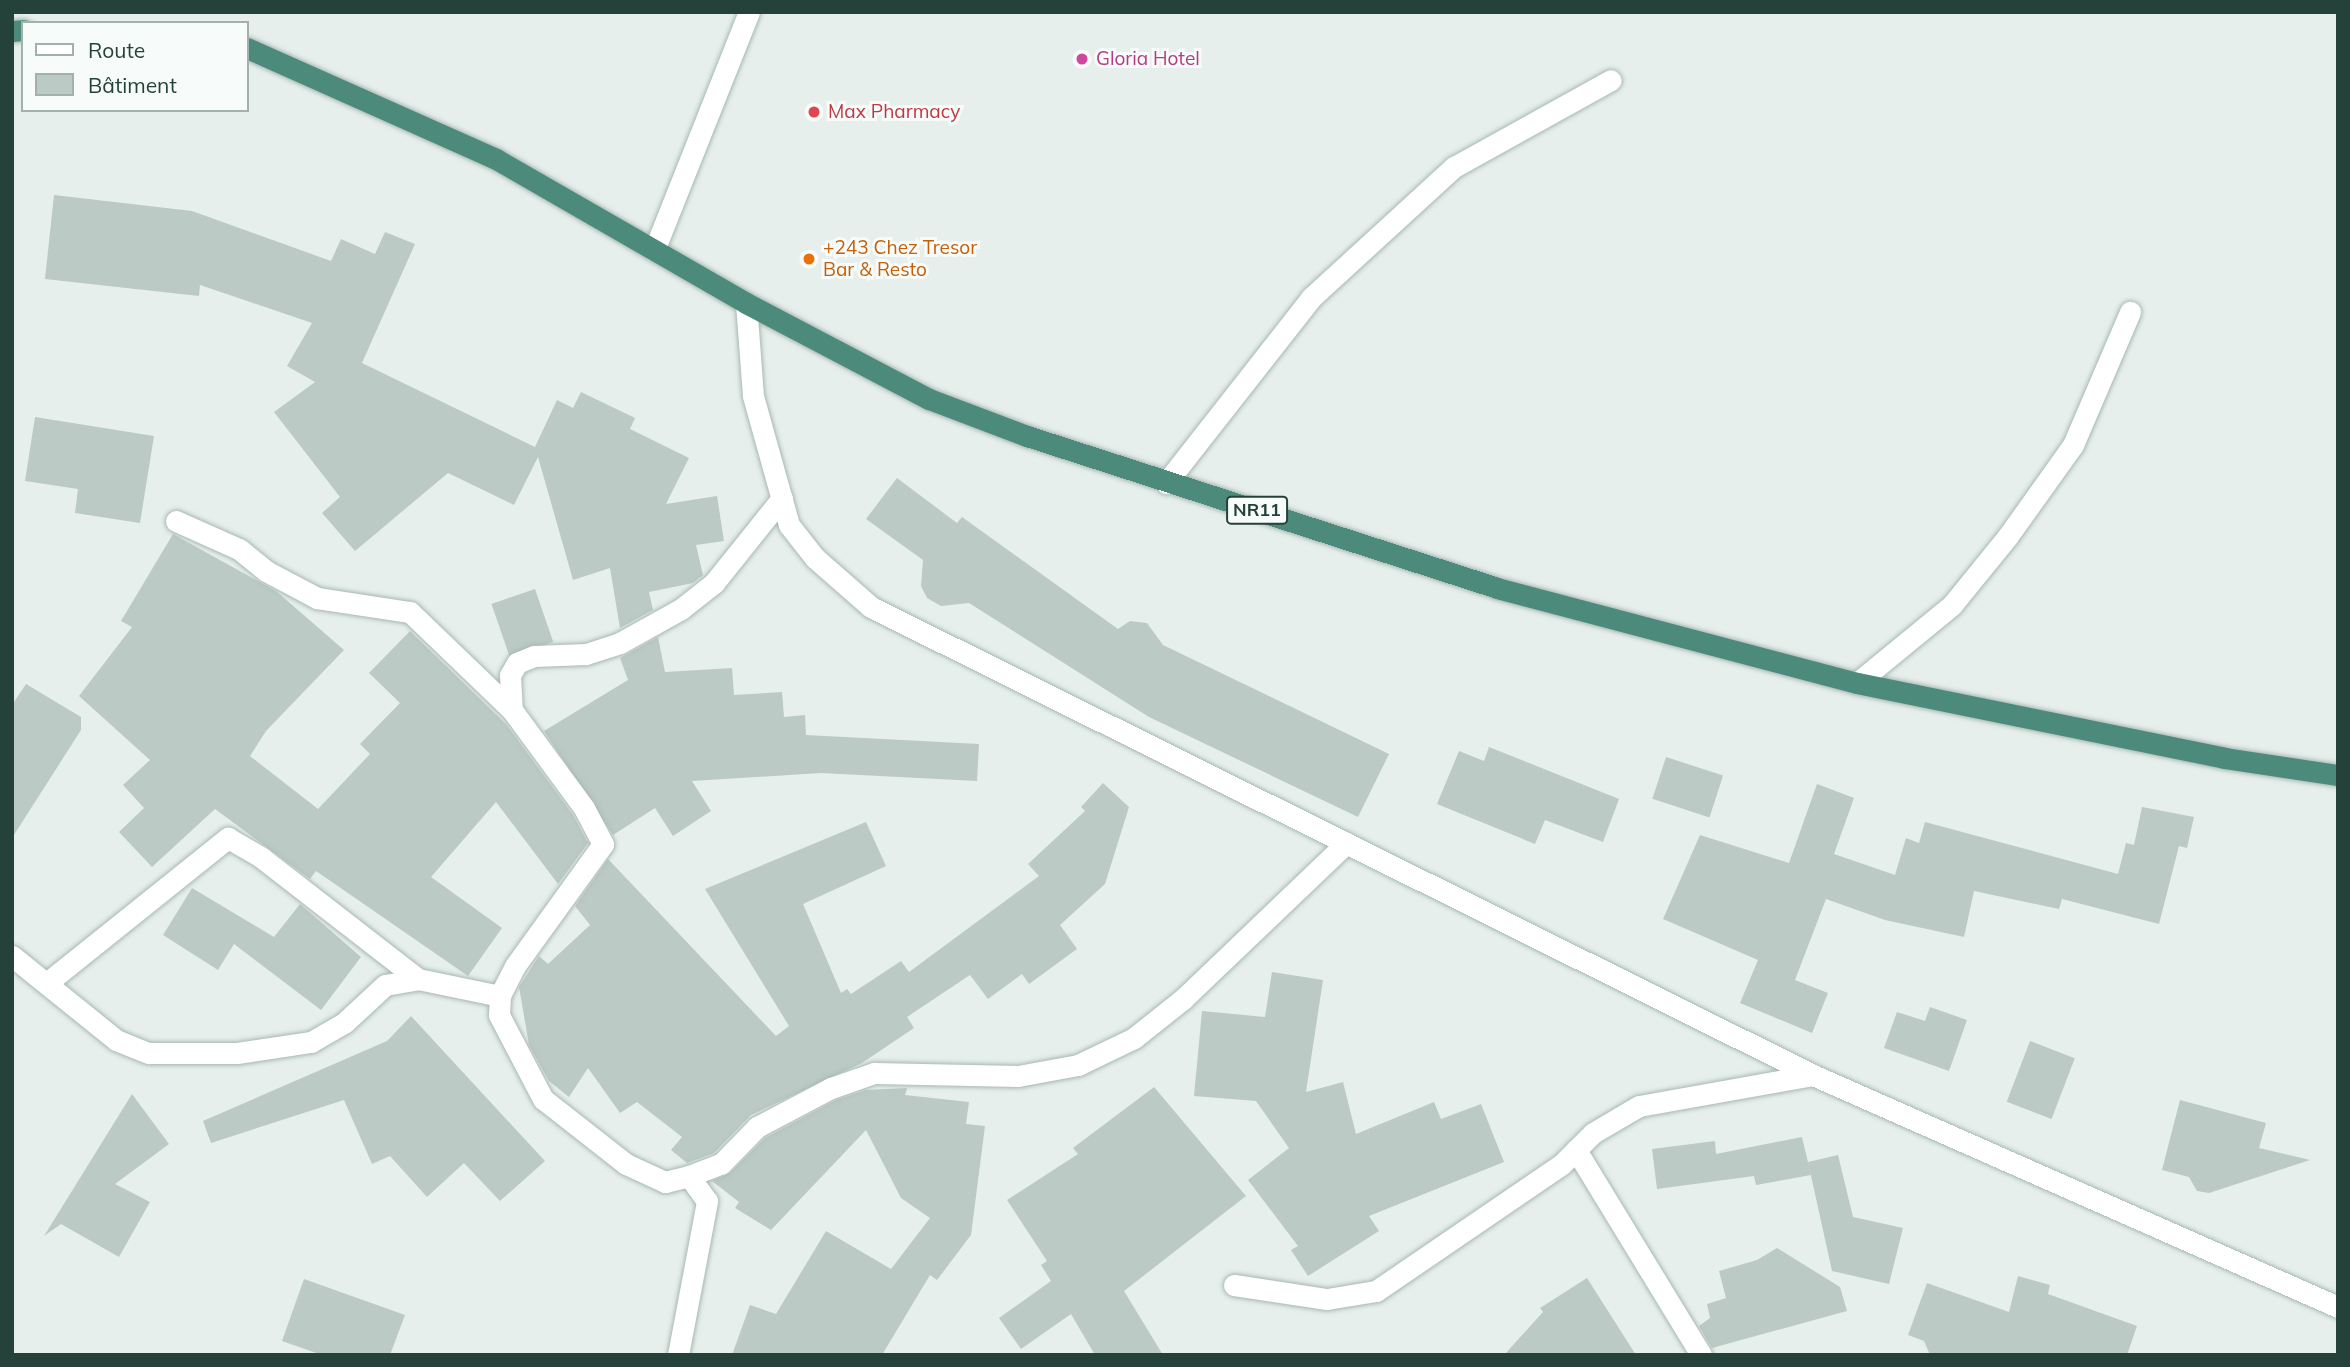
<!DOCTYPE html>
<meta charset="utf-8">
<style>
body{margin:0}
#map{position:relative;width:2350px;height:1367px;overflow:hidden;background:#e6efeb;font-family:Mulish,sans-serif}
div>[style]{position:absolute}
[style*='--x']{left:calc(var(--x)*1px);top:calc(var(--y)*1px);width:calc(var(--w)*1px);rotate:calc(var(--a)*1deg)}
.building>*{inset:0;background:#bbcac4;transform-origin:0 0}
.roads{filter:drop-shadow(0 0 2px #a8b8b2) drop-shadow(0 0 2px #a8b8b2)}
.minor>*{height:21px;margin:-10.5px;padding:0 10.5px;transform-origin:10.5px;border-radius:10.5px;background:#fff}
.secondary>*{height:21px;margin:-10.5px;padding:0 10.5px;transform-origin:10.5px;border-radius:10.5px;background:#fff}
.trunk>*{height:21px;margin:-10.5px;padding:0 10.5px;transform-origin:10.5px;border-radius:10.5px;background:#4c8a7c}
.dots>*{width:19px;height:19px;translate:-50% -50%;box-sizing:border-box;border:4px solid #f7fbf9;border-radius:50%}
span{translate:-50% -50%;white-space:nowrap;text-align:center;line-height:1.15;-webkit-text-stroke:6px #f7fbf9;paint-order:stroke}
.shield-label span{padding:2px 5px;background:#f7fbf9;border:2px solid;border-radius:5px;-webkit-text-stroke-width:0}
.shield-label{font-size:18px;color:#24423a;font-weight:700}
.hotel-label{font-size:19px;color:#b23c85}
.left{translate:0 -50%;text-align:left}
.health-label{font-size:19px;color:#be3a42}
.food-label{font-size:19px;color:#c56008}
.frame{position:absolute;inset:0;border:14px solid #24423a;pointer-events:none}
.legend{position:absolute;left:21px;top:21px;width:228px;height:91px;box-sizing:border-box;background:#f7fbf9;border:2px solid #a3b1ad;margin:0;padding:9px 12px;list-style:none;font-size:21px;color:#24423a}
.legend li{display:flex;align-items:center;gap:14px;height:35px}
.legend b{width:35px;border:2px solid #a3b1ad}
</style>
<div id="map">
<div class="building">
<div style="clip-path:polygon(54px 195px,192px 211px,331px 261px,341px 239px,375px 254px,385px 232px,415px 244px,362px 363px,535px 447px,557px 400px,573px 408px,581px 392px,635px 418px,630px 429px,689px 458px,666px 504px,717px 496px,724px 541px,696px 545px,703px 575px,693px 583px,649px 592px,653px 610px,620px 628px,610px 568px,573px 580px,538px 457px,514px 505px,448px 473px,355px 551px,322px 513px,340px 497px,274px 412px,315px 382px,287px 366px,312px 323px,200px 285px,199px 296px,45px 279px)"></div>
<div style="clip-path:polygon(35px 417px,154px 436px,140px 523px,75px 513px,78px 489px,25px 481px)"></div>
<div style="clip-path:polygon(897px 478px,957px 523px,962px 517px,1118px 629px,1130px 621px,1147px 623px,1163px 645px,1389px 754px,1358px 817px,1149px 717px,969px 603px,941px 606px,927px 598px,921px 586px,923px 560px,866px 519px)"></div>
<div style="clip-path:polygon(173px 534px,276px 591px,344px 650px,266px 731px,250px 756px,318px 809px,370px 754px,360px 744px,400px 703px,369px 673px,410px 631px,506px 724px,573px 815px,588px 843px,558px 884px,496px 802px,431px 877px,502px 928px,468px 976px,316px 871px,310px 879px,215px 809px,152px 867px,119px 832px,144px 808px,123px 785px,150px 760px,79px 696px,132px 627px,121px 621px)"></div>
<div style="left:535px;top:589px;width:56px;height:46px;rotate:71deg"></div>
<div style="clip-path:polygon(658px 637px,665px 672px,732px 668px,734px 695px,782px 692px,784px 717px,805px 715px,806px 735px,979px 744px,977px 781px,821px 773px,692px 781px,711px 811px,673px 836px,655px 808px,613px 835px,544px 731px,628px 680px,620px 658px)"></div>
<div style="clip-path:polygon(26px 684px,81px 717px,81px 730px,12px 838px,12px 705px)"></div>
<div style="clip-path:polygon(1489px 747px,1619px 799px,1603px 842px,1545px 820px,1535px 844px,1437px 804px,1459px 751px,1484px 761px)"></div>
<div style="left:1666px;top:757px;width:60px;height:44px;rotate:18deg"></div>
<div style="clip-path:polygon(1103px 783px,1129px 807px,1105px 884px,1060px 925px,1077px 949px,1029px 984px,1022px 974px,988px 999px,970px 975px,907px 1017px,914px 1028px,862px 1063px,751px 1115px,714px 1153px,687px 1163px,671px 1150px,682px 1137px,637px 1102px,620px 1113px,588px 1068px,569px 1097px,549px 1081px,529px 1045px,519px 987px,539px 956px,548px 964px,590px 925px,575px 906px,608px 859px,776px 1036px,789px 1026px,705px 889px,866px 822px,886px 866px,803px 904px,841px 993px,847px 989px,851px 994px,901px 961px,909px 972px,1039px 876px,1028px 864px,1085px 811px,1081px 807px)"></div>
<div style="clip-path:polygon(1817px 784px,1854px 798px,1834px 854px,1895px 875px,1906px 838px,1919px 843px,1925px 822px,2118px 874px,2126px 843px,2134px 845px,2142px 807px,2194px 817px,2187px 848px,2179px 846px,2159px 924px,2062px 899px,2059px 909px,1974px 891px,1964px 937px,1885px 920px,1826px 899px,1795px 980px,1828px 993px,1812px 1033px,1740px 1003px,1758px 960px,1663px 919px,1700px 835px,1789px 863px)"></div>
<div style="clip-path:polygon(192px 888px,274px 937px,300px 904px,361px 957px,321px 1010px,234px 944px,218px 970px,163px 935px)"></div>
<div style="clip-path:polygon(1272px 972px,1323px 980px,1306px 1092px,1343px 1082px,1356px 1134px,1434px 1102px,1441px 1119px,1481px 1104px,1504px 1162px,1369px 1216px,1379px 1231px,1308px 1276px,1291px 1250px,1298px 1246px,1248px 1180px,1289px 1148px,1256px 1101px,1194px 1096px,1202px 1011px,1265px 1017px)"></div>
<div style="clip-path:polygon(1930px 1007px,1967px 1020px,1949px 1071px,1884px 1048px,1897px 1012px,1925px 1021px)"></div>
<div style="clip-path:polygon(411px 1016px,545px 1161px,500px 1201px,464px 1163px,427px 1197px,390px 1156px,372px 1164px,344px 1100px,211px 1143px,203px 1121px,387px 1041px)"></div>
<div style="left:2030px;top:1041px;width:48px;height:65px;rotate:21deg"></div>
<div style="clip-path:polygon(1154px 1087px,1246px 1196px,1124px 1291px,1163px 1355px,1095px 1355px,1071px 1314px,1021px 1349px,999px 1318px,1051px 1281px,1041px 1265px,1047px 1261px,1007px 1200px,1078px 1154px,1073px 1148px)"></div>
<div style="clip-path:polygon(907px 1088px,905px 1095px,969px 1102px,966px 1124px,985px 1126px,971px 1235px,937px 1280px,930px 1275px,882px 1355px,732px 1355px,750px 1305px,776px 1314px,826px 1231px,891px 1269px,930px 1218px,901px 1198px,866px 1130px,771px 1230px,735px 1208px,739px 1202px,712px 1181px,730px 1173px,765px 1138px,836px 1100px,866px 1090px)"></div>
<div style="clip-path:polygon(132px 1094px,169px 1144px,115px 1184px,150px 1202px,119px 1257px,61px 1224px,44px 1236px)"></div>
<div style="clip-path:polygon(2180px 1100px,2266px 1123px,2259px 1148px,2310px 1160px,2209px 1193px,2197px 1191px,2189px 1177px,2162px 1170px)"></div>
<div style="clip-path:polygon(1802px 1137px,1811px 1175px,1756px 1185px,1754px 1176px,1657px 1189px,1652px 1149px,1715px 1141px,1716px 1154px)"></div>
<div style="clip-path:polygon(1838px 1155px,1853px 1217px,1903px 1228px,1889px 1284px,1832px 1271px,1808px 1162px)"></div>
<div style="clip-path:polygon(1777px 1248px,1840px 1287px,1847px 1311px,1712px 1348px,1699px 1326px,1710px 1318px,1707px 1304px,1726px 1298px,1719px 1271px,1757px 1260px)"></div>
<div style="clip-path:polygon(2018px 1276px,2050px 1285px,2048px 1294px,2137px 1326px,2127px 1355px,1930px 1355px,1924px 1341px,1908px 1335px,1927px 1283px,2009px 1312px)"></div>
<div style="clip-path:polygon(1587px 1278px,1636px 1355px,1504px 1355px,1543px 1312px,1540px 1308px)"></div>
<div style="clip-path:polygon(304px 1279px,405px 1315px,390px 1355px,322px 1355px,282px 1341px)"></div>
</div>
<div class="roads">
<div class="minor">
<div style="--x:746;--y:303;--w:93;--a:85.7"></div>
<div style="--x:753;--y:396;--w:134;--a:74.4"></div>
<div style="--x:789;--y:525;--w:42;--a:51.8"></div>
<div style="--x:815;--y:558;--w:74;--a:41.2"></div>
<div style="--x:871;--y:607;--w:1052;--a:26.42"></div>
<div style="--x:1813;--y:1075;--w:574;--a:23.84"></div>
<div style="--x:1166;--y:483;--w:236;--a:-51.9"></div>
<div style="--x:1312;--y:297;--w:193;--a:-42.5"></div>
<div style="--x:1454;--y:167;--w:179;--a:-29"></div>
<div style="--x:782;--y:498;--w:109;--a:128.7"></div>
<div style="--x:714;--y:583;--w:42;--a:141.8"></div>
<div style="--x:681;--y:609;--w:70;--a:150.9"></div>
<div style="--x:620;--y:643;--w:36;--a:162"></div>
<div style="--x:586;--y:654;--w:52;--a:177.8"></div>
<div style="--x:534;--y:656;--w:18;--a:158"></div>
<div style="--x:517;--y:663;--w:14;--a:120"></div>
<div style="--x:510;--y:675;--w:35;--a:87"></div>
<div style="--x:512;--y:710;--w:122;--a:53.7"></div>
<div style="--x:584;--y:808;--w:41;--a:62.2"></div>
<div style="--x:603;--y:844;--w:150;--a:125.8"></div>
<div style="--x:515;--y:966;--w:34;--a:117"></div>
<div style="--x:500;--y:996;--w:19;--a:93"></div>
<div style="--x:499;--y:1015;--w:95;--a:62.4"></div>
<div style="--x:543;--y:1099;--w:105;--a:38.1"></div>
<div style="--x:626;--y:1164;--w:43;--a:24.8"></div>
<div style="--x:665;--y:1182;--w:25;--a:-14"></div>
<div style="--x:689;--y:1176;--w:34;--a:-21"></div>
<div style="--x:721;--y:1164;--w:52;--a:-45.8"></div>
<div style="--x:757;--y:1127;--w:84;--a:-27.8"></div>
<div style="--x:831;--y:1088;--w:46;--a:-19.2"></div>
<div style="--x:874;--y:1073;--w:144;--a:1.2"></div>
<div style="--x:1018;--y:1076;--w:61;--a:-10.4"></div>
<div style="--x:1078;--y:1065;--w:62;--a:-25.7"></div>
<div style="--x:1134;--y:1038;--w:63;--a:-38.5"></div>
<div style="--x:1183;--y:999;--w:226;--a:-43.7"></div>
<div style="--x:176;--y:521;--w:69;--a:24"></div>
<div style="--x:239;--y:549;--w:35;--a:39"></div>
<div style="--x:266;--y:571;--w:58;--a:27.9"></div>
<div style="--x:317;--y:598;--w:94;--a:8.6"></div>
<div style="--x:410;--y:612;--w:141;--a:43.9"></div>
<div style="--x:1857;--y:683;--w:123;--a:-39.4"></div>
<div style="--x:1952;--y:605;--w:89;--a:-50.9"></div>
<div style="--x:2008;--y:536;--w:112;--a:-54.5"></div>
<div style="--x:2073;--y:445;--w:145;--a:-66.8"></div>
<div style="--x:12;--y:956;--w:134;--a:38.9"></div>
<div style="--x:116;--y:1040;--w:35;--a:22"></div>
<div style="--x:149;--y:1053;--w:88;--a:0"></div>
<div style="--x:237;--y:1053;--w:75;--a:-8.5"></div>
<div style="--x:311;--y:1042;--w:38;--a:-30"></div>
<div style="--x:344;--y:1023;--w:56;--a:-42.8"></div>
<div style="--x:385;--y:985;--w:34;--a:-10"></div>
<div style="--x:418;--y:979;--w:84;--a:11.7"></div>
<div style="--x:48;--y:982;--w:231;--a:-38.7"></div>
<div style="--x:228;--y:838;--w:39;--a:30"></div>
<div style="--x:262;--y:858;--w:197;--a:37.8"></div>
<div style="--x:1576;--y:1150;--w:240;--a:58.6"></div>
<div style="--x:1234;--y:1285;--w:94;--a:8.6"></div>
<div style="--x:1327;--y:1299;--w:50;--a:-9.3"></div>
<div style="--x:1376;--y:1291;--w:224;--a:-34.3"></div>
<div style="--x:1561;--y:1165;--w:45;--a:-45"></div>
<div style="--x:1593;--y:1133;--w:53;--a:-30.4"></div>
<div style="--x:1639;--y:1106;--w:177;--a:-10.1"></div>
<div style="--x:678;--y:1355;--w:157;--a:-79.3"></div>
<div style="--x:707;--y:1201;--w:31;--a:-126"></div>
</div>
<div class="secondary">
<div style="--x:655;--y:248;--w:254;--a:-68.3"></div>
</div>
<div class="trunk">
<div style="--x:12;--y:31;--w:11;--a:-5"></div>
<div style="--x:247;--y:48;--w:273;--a:24"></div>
<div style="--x:496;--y:159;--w:289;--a:29.9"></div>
<div style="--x:746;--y:303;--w:207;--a:27.7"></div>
<div style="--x:929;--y:399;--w:105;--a:20.7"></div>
<div style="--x:1027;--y:436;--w:494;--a:17.9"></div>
<div style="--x:1497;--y:588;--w:372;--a:14.8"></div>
<div style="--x:1857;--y:683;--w:375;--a:11.5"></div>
<div style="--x:2224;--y:758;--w:115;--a:8.5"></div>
</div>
</div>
<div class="dots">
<div style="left:1082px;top:59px;background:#d1479c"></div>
<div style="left:814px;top:112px;background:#e0444e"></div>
<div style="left:809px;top:259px;background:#e8710a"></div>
</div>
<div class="shield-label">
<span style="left:1257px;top:510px">NR11</span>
</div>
<div class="hotel-label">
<span class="left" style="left:1096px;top:59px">Gloria Hotel</span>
</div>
<div class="health-label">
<span class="left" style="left:828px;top:112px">Max Pharmacy</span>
</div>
<div class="food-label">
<span class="left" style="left:823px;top:259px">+243 Chez Tresor<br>Bar &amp; Resto</span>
</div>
<div class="frame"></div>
<ul class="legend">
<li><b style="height:9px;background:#fff"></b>Route</li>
<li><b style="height:19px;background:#bbcac4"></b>Bâtiment</li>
</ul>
</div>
